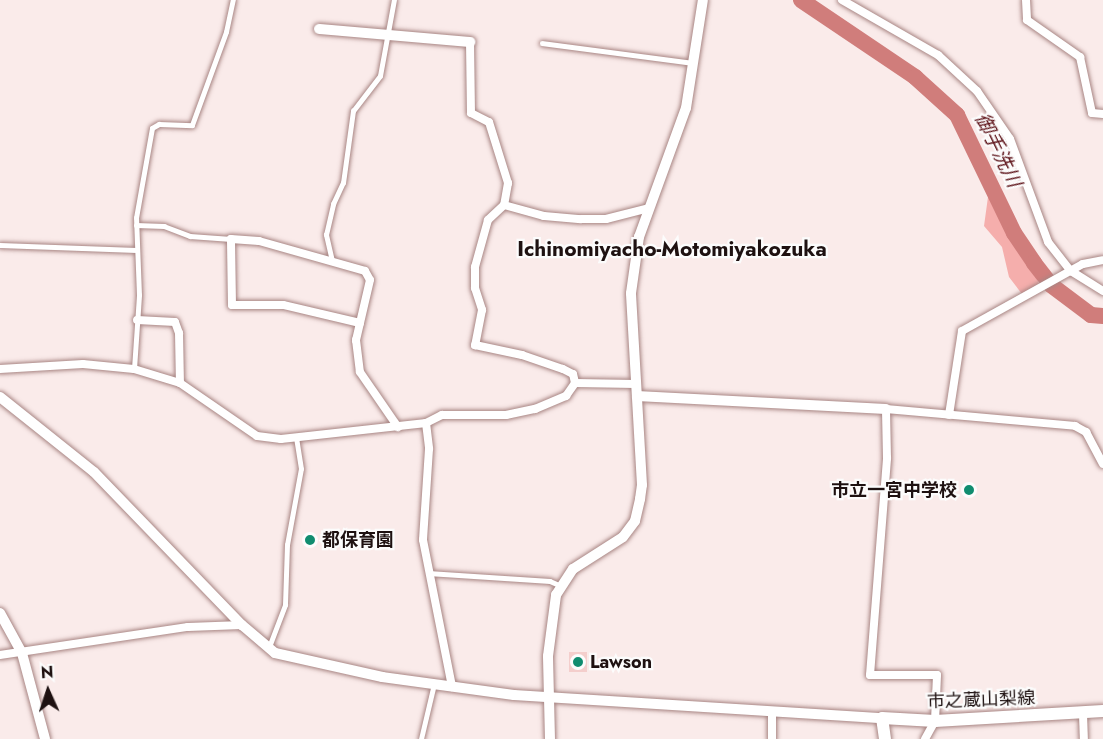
<!DOCTYPE html>
<meta charset="utf-8">
<style>
body{margin:0}
#map{position:relative;width:1103px;height:739px;overflow:hidden;background:#faebea;font-family:Jost,"Noto Sans JP",sans-serif}
div>[style]{position:absolute}
[style*='--x']{left:calc(var(--x)*1px);top:calc(var(--y)*1px);width:calc(var(--w)*1px);rotate:calc(var(--a)*1deg)}
.green>*{inset:0;background:#f5aeac}
.river>*{height:16px;margin:-8px;padding:0 8px;transform-origin:8px;border-radius:8px;background:#d07d7b}
.building>*{inset:0;background:#f4cecc;transform-origin:0 0}
.roads{filter:drop-shadow(0 0 2px #a88583) drop-shadow(0 0 2px #a88583)}
.service>*{height:4.5px;margin:-2.25px;padding:0 2.25px;transform-origin:2.25px;border-radius:2.25px;background:#fff}
.minor>*{height:8px;margin:-4px;padding:0 4px;transform-origin:4px;border-radius:4px;background:#fff}
.tertiary>*{height:10px;margin:-5px;padding:0 5px;transform-origin:5px;border-radius:5px;background:#fff}
.secondary>*{height:12px;margin:-6px;padding:0 6px;transform-origin:6px;border-radius:6px;background:#fff}
.dots>*{width:16px;height:16px;translate:-50% -50%;box-sizing:border-box;border:3px solid #fcfcfc;border-radius:50%}
span{translate:-50% -50%;white-space:nowrap;text-align:center;line-height:1.15;-webkit-text-stroke:4.5px #fcfcfc;paint-order:stroke}
.poi-label{font-size:18px;color:#1e1111;font-weight:700}
.right{translate:-100% -50%;text-align:right}
.left{translate:0 -50%;text-align:left}
.street-label{font-size:18px;color:#1e1111}
.water-label{font-size:20px;color:#5d1218;font-style:italic}
.quarter-label{font-size:21px;color:#1e1111;font-weight:700}
.north{position:absolute;left:18px;top:661px;width:60px;height:60px;-webkit-text-stroke:4px #fcfcfc;paint-order:stroke;rotate:357deg;font-size:16px;font-weight:700;line-height:24px;text-align:center;color:#1e1111}
.north::after{content:'';display:block;margin:auto;width:21px;height:27px;background:#1e1111;clip-path:polygon(50% 0,100% 100%,50% 72%,0 100%)}
</style>
<div id="map">
<div class="green">
<div style="clip-path:polygon(988px 197px,994px 198px,1009px 231px,1036px 275px,1039px 284px,1022px 294px,1009px 277px,1002px 247px,984px 226px)"></div>
</div>
<div class="river">
<div style="--x:801;--y:0;--w:138;--a:34"></div>
<div style="--x:915;--y:77;--w:57;--a:42.1"></div>
<div style="--x:957;--y:115;--w:131;--a:64.2"></div>
<div style="--x:1014;--y:233;--w:36;--a:56"></div>
<div style="--x:1034;--y:263;--w:28;--a:52"></div>
<div style="--x:1051;--y:285;--w:50;--a:36.9"></div>
<div style="--x:1091;--y:315;--w:12;--a:5"></div>
</div>
<div class="building">
<div style="left:587px;top:652px;width:20px;height:18px;rotate:90deg"></div>
</div>
<div class="roads">
<div class="service">
<div style="--x:542;--y:43;--w:152;--a:7.5"></div>
<div style="--x:136;--y:225;--w:28;--a:2"></div>
<div style="--x:164;--y:226;--w:28;--a:21"></div>
<div style="--x:190;--y:236;--w:41;--a:4.2"></div>
<div style="--x:0;--y:245;--w:136;--a:2.1"></div>
<div style="--x:332;--y:261;--w:27;--a:-103"></div>
<div style="--x:326;--y:235;--w:32;--a:-77"></div>
<div style="--x:333;--y:204;--w:23;--a:-65"></div>
<div style="--x:343;--y:183;--w:73;--a:-82.1"></div>
<div style="--x:353;--y:111;--w:44;--a:-52.4"></div>
<div style="--x:380;--y:76;--w:77;--a:-79.6"></div>
<div style="--x:134;--y:369;--w:74;--a:-86.1"></div>
<div style="--x:139;--y:295;--w:77;--a:-92.2"></div>
<div style="--x:136;--y:218;--w:91;--a:-79.9"></div>
<div style="--x:152;--y:128;--w:8;--a:-30"></div>
<div style="--x:159;--y:124;--w:33;--a:2"></div>
<div style="--x:192;--y:125;--w:99;--a:-69.9"></div>
<div style="--x:226;--y:32;--w:33;--a:-78"></div>
<div style="--x:428;--y:573;--w:122;--a:3.8"></div>
<div style="--x:550;--y:581;--w:12;--a:24"></div>
<div style="--x:269;--y:647;--w:45;--a:-69.1"></div>
<div style="--x:285;--y:605;--w:60;--a:-88.1"></div>
<div style="--x:287;--y:545;--w:77;--a:-79.6"></div>
<div style="--x:301;--y:469;--w:31;--a:-99"></div>
<div style="--x:421;--y:739;--w:57;--a:-76.7"></div>
</div>
<div class="minor">
<div style="--x:842;--y:0;--w:111;--a:29.8"></div>
<div style="--x:938;--y:55;--w:53;--a:42.7"></div>
<div style="--x:977;--y:91;--w:58;--a:55.5"></div>
<div style="--x:1010;--y:139;--w:110;--a:69.7"></div>
<div style="--x:1048;--y:242;--w:37;--a:52"></div>
<div style="--x:1071;--y:271;--w:38;--a:32"></div>
<div style="--x:1026;--y:0;--w:20;--a:87"></div>
<div style="--x:1027;--y:20;--w:65;--a:34.9"></div>
<div style="--x:1080;--y:57;--w:57;--a:77.9"></div>
<div style="--x:1092;--y:113;--w:11;--a:5"></div>
<div style="--x:470;--y:42;--w:71;--a:89.2"></div>
<div style="--x:471;--y:113;--w:20;--a:27"></div>
<div style="--x:489;--y:122;--w:64;--a:72.7"></div>
<div style="--x:508;--y:183;--w:22;--a:100"></div>
<div style="--x:504;--y:205;--w:22;--a:137"></div>
<div style="--x:488;--y:220;--w:49;--a:105.5"></div>
<div style="--x:475;--y:267;--w:21;--a:90"></div>
<div style="--x:475;--y:288;--w:23;--a:72"></div>
<div style="--x:482;--y:310;--w:36;--a:101"></div>
<div style="--x:475;--y:345;--w:48;--a:12"></div>
<div style="--x:522;--y:355;--w:43;--a:18.9"></div>
<div style="--x:563;--y:369;--w:11;--a:27"></div>
<div style="--x:573;--y:374;--w:9;--a:77"></div>
<div style="--x:504;--y:205;--w:41;--a:15.4"></div>
<div style="--x:544;--y:216;--w:37;--a:5"></div>
<div style="--x:581;--y:219;--w:25;--a:0"></div>
<div style="--x:606;--y:219;--w:44;--a:-14.3"></div>
<div style="--x:137;--y:320;--w:38;--a:3"></div>
<div style="--x:175;--y:322;--w:12;--a:70"></div>
<div style="--x:179;--y:333;--w:50;--a:88.9"></div>
<div style="--x:360;--y:323;--w:79;--a:-166.8"></div>
<div style="--x:283;--y:305;--w:51;--a:180"></div>
<div style="--x:232;--y:305;--w:66;--a:-90.9"></div>
<div style="--x:231;--y:239;--w:28;--a:4"></div>
<div style="--x:259;--y:241;--w:110;--a:15.8"></div>
<div style="--x:365;--y:271;--w:10;--a:61"></div>
<div style="--x:370;--y:280;--w:62;--a:103.1"></div>
<div style="--x:356;--y:340;--w:32;--a:83"></div>
<div style="--x:360;--y:372;--w:67;--a:55.4"></div>
<div style="--x:0;--y:369;--w:83;--a:-3.4"></div>
<div style="--x:83;--y:364;--w:51;--a:5.6"></div>
<div style="--x:134;--y:369;--w:48;--a:16.9"></div>
<div style="--x:180;--y:383;--w:93;--a:34.5"></div>
<div style="--x:257;--y:436;--w:24;--a:7"></div>
<div style="--x:281;--y:439;--w:146;--a:-6.3"></div>
<div style="--x:426;--y:423;--w:18;--a:-27"></div>
<div style="--x:442;--y:415;--w:64;--a:0"></div>
<div style="--x:506;--y:415;--w:30;--a:-12"></div>
<div style="--x:535;--y:409;--w:34;--a:-23"></div>
<div style="--x:566;--y:396;--w:16;--a:-55"></div>
<div style="--x:575;--y:383;--w:61;--a:0.9"></div>
<div style="--x:949;--y:415;--w:85;--a:-81.2"></div>
<div style="--x:962;--y:331;--w:138;--a:-29"></div>
<div style="--x:1083;--y:264;--w:20;--a:-11"></div>
<div style="--x:426;--y:423;--w:26;--a:83"></div>
<div style="--x:429;--y:449;--w:91;--a:93.8"></div>
<div style="--x:423;--y:540;--w:150;--a:78.8"></div>
<div style="--x:0;--y:655;--w:190;--a:-8.5"></div>
<div style="--x:188;--y:627;--w:54;--a:-2.1"></div>
<div style="--x:1083;--y:714;--w:25;--a:88"></div>
<div style="--x:772;--y:739;--w:28;--a:-90"></div>
<div style="--x:925;--y:739;--w:21;--a:-61"></div>
<div style="--x:935;--y:721;--w:46;--a:-87.5"></div>
<div style="--x:937;--y:675;--w:67;--a:180"></div>
<div style="--x:870;--y:675;--w:218;--a:-85.5"></div>
<div style="--x:887;--y:458;--w:49;--a:-91.2"></div>
<div style="--x:886;--y:409;--w:190;--a:5.1"></div>
<div style="--x:1075;--y:426;--w:13;--a:29"></div>
<div style="--x:1086;--y:432;--w:36;--a:62"></div>
</div>
<div class="tertiary">
<div style="--x:319;--y:29;--w:152;--a:4.9"></div>
<div style="--x:637;--y:396;--w:249;--a:3"></div>
<div style="--x:0;--y:397;--w:120;--a:38.6"></div>
<div style="--x:94;--y:472;--w:213;--a:46"></div>
<div style="--x:242;--y:625;--w:43;--a:40.3"></div>
<div style="--x:275;--y:653;--w:110;--a:12.6"></div>
<div style="--x:382;--y:677;--w:133;--a:7.8"></div>
<div style="--x:514;--y:695;--w:369;--a:3.6"></div>
<div style="--x:0;--y:613;--w:46;--a:61.2"></div>
<div style="--x:22;--y:653;--w:89;--a:75"></div>
<div style="--x:550;--y:739;--w:83;--a:-91.4"></div>
<div style="--x:548;--y:656;--w:62;--a:-82.5"></div>
<div style="--x:556;--y:595;--w:31;--a:-57"></div>
<div style="--x:573;--y:569;--w:59;--a:-32.6"></div>
<div style="--x:623;--y:537;--w:20;--a:-53"></div>
<div style="--x:635;--y:521;--w:23;--a:-77"></div>
<div style="--x:640;--y:499;--w:14;--a:-82"></div>
<div style="--x:642;--y:485;--w:192;--a:-93.3"></div>
<div style="--x:631;--y:293;--w:57;--a:-81.9"></div>
<div style="--x:639;--y:237;--w:137;--a:-70"></div>
<div style="--x:686;--y:108;--w:109;--a:-81.1"></div>
</div>
<div class="secondary">
<div style="--x:885;--y:739;--w:21;--a:-98"></div>
<div style="--x:882;--y:718;--w:53;--a:3.2"></div>
<div style="--x:935;--y:721;--w:168;--a:-3.4"></div>
</div>
</div>
<div class="dots">
<div style="left:969px;top:490px;background:#108c6f"></div>
<div style="left:310px;top:540px;background:#108c6f"></div>
<div style="left:578px;top:662px;background:#108c6f"></div>
</div>
<div class="poi-label">
<span class="right" style="left:957px;top:490px">市立一宮中学校</span>
<span class="left" style="left:322px;top:540px">都保育園</span>
<span class="left" style="left:590px;top:662px">Lawson</span>
</div>
<div class="street-label">
<span style="left:981px;top:700px;rotate:-2deg">市之蔵山梨線</span>
</div>
<div class="water-label">
<span style="left:998px;top:150px;rotate:64deg">御手洗川</span>
</div>
<div class="quarter-label">
<span style="left:672px;top:249px">Ichinomiyacho-Motomiyakozuka</span>
</div>
<div class="north">N</div>
</div>
